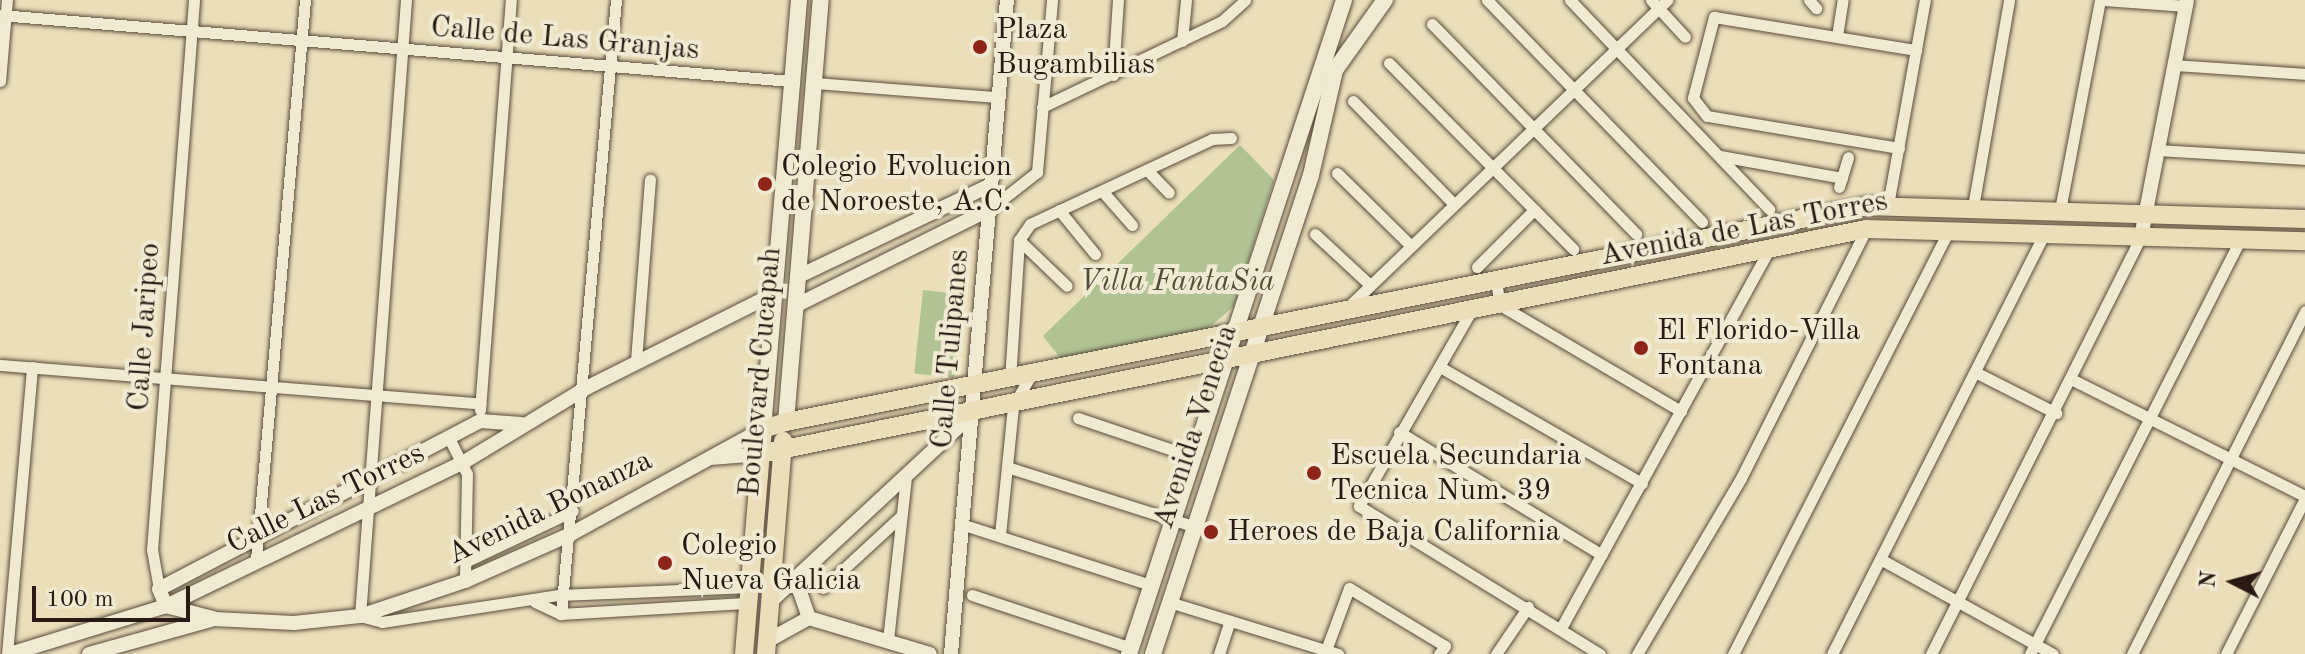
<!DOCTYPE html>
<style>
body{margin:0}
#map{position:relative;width:2305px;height:654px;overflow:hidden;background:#eadfb9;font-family:"Old Standard TT",serif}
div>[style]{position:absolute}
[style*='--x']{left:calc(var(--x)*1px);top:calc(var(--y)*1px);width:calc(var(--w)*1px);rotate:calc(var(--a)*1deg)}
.green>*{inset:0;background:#b1c393;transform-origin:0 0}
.roads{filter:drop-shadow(0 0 2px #594c3d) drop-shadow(0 0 2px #594c3d)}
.minor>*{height:11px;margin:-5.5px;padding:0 5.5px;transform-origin:5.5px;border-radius:5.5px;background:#f1ead2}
.tertiary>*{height:14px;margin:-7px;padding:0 7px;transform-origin:7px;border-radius:7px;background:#f1ead2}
.secondary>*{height:16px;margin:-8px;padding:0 8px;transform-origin:8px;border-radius:8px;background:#f1ead2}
.primary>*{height:18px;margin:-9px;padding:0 9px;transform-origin:9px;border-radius:9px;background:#eadfb9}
.dots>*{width:22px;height:22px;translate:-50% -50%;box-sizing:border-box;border:4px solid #f1ead2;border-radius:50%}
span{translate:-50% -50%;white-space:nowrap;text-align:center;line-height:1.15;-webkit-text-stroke:8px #f1ead2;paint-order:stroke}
.poi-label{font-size:30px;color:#291b14}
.left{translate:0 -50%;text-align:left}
.street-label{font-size:30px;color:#291b14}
.park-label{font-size:30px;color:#524d3a;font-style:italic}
.north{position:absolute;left:2193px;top:542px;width:80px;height:80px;-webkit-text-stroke:6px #f1ead2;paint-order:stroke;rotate:276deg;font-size:22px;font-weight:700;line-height:32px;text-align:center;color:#291b14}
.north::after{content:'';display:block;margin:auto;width:28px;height:36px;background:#291b14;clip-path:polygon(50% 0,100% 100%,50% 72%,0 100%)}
.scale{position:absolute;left:32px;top:586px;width:158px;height:36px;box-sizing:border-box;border:4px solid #291b14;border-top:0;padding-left:10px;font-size:24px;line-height:28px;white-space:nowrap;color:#291b14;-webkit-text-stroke:6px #f1ead2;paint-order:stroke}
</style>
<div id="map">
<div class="green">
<div style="clip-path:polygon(1240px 145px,1274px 180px,1234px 306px,1202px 334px,1064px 363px,1043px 336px)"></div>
<div style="left:923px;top:290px;width:40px;height:84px;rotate:6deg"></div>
</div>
<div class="roads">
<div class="minor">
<div style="--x:406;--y:0;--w:618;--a:94.27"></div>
<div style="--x:360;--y:616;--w:23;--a:15"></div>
<div style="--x:382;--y:622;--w:179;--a:-8.7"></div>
<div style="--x:559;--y:595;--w:191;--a:-2.4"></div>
<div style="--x:1487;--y:0;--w:309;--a:45.9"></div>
<div style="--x:1570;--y:0;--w:289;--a:46.4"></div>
<div style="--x:1651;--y:0;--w:50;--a:47.4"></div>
<div style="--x:1809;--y:0;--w:11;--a:49"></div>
<div style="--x:2104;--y:0;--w:82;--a:4.2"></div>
<div style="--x:0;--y:15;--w:794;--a:4.77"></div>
<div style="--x:1432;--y:24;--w:293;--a:45.8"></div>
<div style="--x:1837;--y:36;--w:36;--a:-81"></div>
<div style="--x:1182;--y:41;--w:41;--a:-84.4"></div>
<div style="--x:1389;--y:63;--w:262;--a:45.3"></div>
<div style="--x:2174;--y:65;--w:131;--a:3.9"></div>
<div style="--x:1113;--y:75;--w:75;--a:-86.2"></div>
<div style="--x:0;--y:81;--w:81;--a:-85.1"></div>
<div style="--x:814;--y:83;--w:185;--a:4.4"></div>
<div style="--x:1353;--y:101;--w:144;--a:45.6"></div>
<div style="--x:1042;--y:107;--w:199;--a:-25.5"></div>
<div style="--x:1222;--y:21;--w:31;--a:-42"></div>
<div style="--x:1899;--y:148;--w:195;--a:-170.5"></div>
<div style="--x:1707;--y:116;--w:23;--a:-128"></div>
<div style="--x:1693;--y:98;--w:84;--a:-75.5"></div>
<div style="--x:1714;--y:17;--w:205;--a:9.3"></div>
<div style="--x:2159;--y:150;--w:146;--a:3.5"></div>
<div style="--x:1720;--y:156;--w:124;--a:10.2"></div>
<div style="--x:1148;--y:171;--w:30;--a:46"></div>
<div style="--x:1337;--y:173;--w:104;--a:44.6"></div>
<div style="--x:1839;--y:187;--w:31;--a:-73"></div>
<div style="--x:1103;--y:192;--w:44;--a:48.7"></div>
<div style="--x:1888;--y:205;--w:208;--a:-79.8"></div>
<div style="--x:1973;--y:207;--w:210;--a:-80.1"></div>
<div style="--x:990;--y:209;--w:60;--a:-38.2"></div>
<div style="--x:1037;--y:172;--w:173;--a:-85"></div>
<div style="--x:1059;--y:210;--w:57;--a:50.7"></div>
<div style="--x:2060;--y:210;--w:214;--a:-79.2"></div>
<div style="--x:1315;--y:234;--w:75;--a:42.8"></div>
<div style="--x:1019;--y:240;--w:66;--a:43.8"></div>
<div style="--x:1477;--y:267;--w:81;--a:-45"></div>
<div style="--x:1496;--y:281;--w:24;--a:81"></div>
<div style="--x:1500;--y:305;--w:210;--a:30.4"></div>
<div style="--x:1346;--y:309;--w:446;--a:-43.9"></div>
<div style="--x:1471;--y:311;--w:225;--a:119.9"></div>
<div style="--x:1359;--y:506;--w:283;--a:31.6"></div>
<div style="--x:636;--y:361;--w:182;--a:-85.6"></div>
<div style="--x:0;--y:365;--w:482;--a:4.6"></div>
<div style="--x:1440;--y:367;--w:233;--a:29.9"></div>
<div style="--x:1977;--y:373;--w:89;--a:26.9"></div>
<div style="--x:1010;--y:380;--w:140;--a:-86.3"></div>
<div style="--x:1019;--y:240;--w:19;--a:-55"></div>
<div style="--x:1030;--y:224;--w:201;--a:-25"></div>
<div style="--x:1212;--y:139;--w:19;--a:-3"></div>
<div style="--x:2073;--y:380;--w:259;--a:26.6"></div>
<div style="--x:480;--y:410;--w:411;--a:-85.7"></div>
<div style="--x:1078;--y:418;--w:121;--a:18.7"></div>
<div style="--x:1399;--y:432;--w:237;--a:31.2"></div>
<div style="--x:449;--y:438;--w:40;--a:63.4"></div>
<div style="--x:467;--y:474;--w:107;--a:91.1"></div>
<div style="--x:1007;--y:467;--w:195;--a:17.6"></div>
<div style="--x:961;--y:524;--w:200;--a:17.8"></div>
<div style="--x:1000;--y:535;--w:130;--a:-84.2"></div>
<div style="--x:1013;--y:406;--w:32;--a:-60"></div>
<div style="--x:256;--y:560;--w:562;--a:-85"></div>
<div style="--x:1882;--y:560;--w:195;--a:28.8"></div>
<div style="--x:467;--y:561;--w:117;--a:-25.3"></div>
<div style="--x:823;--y:588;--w:106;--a:-42.7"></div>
<div style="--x:159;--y:589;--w:40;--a:-100"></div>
<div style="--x:152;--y:550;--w:552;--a:-85.63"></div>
<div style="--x:972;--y:595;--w:168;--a:18.4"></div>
<div style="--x:535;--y:602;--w:29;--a:25"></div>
<div style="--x:561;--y:614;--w:187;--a:-3.4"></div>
<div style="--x:1169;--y:602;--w:177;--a:17.1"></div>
<div style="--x:561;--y:614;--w:616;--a:-84.88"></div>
<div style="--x:1561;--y:628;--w:432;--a:-61.2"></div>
<div style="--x:888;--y:640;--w:165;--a:-83.7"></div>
<div style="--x:1326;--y:650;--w:66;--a:-69.6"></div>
<div style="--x:1349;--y:588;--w:112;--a:31.1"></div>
<div style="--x:1445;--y:646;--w:10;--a:127"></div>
<div style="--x:7;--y:654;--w:288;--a:-85"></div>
<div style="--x:1219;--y:654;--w:35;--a:-72"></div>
<div style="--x:1496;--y:654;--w:57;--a:-55.8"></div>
<div style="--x:1637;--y:654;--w:204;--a:-59.4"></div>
<div style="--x:1741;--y:478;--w:279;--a:-63.3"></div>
<div style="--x:1733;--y:654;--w:478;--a:-63"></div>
<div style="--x:1832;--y:654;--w:473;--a:-63.2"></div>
<div style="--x:1931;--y:654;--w:467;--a:-63.3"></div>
<div style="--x:2030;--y:654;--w:466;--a:-63.1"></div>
<div style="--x:2132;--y:654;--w:384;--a:-63.2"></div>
<div style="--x:2226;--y:654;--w:175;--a:-63.1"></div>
</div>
<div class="tertiary">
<div style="--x:2141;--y:237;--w:241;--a:-79"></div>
<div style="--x:797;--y:277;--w:215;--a:-25.4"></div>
<div style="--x:795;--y:306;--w:218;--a:-26.4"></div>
<div style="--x:711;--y:458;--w:49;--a:-4.7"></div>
<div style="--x:770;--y:602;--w:276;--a:-42.9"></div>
<div style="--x:213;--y:618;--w:49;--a:-165.7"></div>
<div style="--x:166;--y:606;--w:18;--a:-112"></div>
<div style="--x:159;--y:589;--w:363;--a:-27.6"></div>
<div style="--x:481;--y:421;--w:40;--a:4.3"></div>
<div style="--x:809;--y:618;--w:28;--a:-109"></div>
<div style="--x:800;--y:592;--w:24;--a:-66"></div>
<div style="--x:767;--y:641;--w:48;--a:-28.7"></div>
<div style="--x:809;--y:618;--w:126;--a:16.6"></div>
<div style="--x:10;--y:654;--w:163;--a:-17.1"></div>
<div style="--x:166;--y:606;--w:331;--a:-25.8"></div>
<div style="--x:464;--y:462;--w:143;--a:-31.2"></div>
<div style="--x:586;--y:388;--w:210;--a:-26.6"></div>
<div style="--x:89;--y:654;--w:130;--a:-15.6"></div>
<div style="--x:214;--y:619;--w:80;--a:2.9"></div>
<div style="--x:294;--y:623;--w:66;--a:-6.1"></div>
<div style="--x:360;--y:616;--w:111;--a:-18.4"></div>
<div style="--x:465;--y:581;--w:116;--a:-23.9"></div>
<div style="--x:571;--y:534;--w:219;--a:-28.7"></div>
<div style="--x:951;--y:654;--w:656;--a:-85.11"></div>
</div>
<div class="secondary">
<div style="--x:786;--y:422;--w:423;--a:-85.3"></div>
<div style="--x:763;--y:429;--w:431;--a:-85.2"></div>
<div style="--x:1129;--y:654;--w:688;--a:-71.8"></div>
<div style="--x:1153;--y:654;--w:504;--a:-71.74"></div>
<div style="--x:1311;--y:175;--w:108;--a:-77.1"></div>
<div style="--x:1335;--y:70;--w:86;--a:-54.5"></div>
</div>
<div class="primary">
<div style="--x:760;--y:454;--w:1129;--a:-11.5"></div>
<div style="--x:1866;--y:229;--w:439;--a:1.6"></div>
<div style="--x:744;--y:654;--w:226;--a:-85.2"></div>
<div style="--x:763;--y:429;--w:24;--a:-17"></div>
<div style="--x:786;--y:422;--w:1102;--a:-11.3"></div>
<div style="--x:1867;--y:206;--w:438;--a:1.7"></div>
<div style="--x:766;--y:654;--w:214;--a:-85.4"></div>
</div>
</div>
<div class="dots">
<div style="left:980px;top:47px;background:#8f2418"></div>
<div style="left:765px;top:184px;background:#8f2418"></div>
<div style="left:1641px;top:348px;background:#8f2418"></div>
<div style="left:1314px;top:473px;background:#8f2418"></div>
<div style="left:1211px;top:532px;background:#8f2418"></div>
<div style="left:665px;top:563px;background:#8f2418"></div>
</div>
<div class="poi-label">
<span class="left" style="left:996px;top:47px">Plaza<br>Bugambilias</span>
<span class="left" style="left:781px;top:184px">Colegio Evolucion<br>de Noroeste, A.C.</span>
<span class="left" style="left:1657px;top:348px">El Florido-Villa<br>Fontana</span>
<span class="left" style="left:1330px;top:473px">Escuela Secundaria<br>Tecnica Num. 39</span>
<span class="left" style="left:1227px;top:532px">Heroes de Baja California</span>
<span class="left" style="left:681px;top:563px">Colegio<br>Nueva Galicia</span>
</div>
<div class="street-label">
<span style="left:565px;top:39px;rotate:5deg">Calle de Las Granjas</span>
<span style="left:1744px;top:229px;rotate:-11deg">Avenida de Las Torres</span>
<span style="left:145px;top:327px;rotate:-86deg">Calle Jaripeo</span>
<span style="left:951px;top:349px;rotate:-85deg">Calle Tulipanes</span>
<span style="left:761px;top:372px;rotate:-85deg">Boulevard Cucapah</span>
<span style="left:1196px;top:427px;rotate:-72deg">Avenida Venecia</span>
<span style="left:326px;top:499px;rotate:-26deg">Calle Las Torres</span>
<span style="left:550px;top:508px;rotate:-26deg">Avenida Bonanza</span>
</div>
<div class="park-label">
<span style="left:1177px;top:282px">Villa FantaSia</span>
</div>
<div class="north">N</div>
<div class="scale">100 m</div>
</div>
